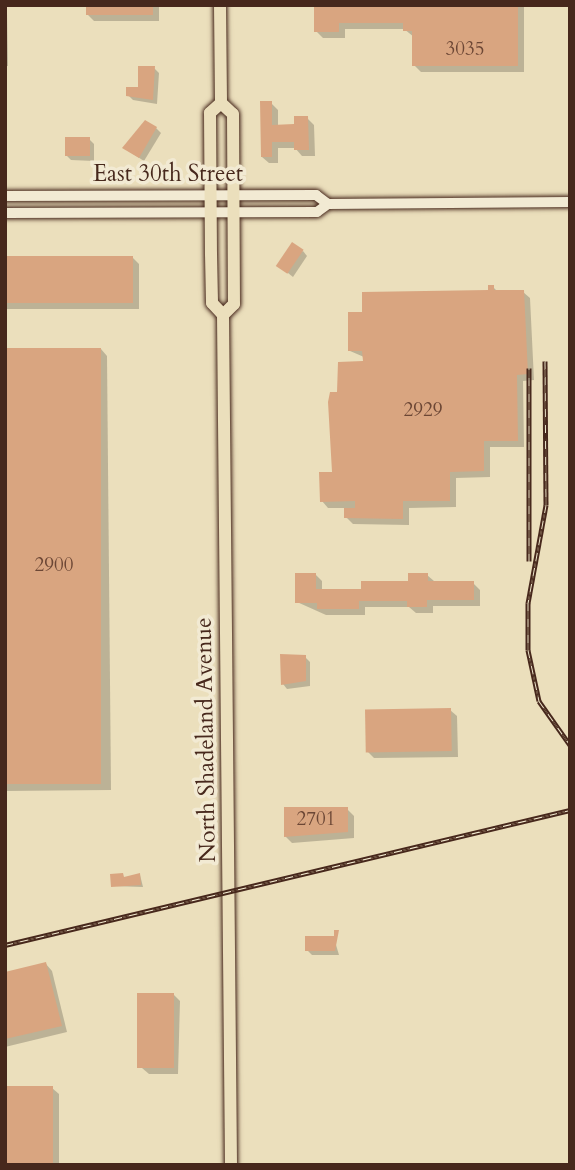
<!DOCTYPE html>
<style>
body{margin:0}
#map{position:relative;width:575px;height:1170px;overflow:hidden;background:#ebdfbc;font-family:Cardo,serif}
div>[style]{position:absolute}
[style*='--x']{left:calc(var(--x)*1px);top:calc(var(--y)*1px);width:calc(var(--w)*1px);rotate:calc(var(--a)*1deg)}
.shadow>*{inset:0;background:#0003}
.building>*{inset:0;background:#d9a580;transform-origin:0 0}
.roads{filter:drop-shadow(0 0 2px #47281c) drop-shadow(0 0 2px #47281c)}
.secondary>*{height:10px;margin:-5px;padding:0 5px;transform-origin:5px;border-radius:5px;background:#f2ead3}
.primary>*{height:12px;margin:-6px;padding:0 6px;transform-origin:6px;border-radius:6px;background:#ebdfbc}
.rail>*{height:5px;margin-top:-2.5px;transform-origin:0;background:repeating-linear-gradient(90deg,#f2ead3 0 8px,#47281c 0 16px);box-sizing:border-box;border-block:2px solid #47281c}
span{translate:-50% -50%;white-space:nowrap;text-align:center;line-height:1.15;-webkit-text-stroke:7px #f2ead3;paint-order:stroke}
.number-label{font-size:19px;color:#6c4735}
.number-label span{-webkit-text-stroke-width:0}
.street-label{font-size:23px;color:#47281c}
.frame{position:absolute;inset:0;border:7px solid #47281c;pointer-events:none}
</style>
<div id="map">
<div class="shadow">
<div style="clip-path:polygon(87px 5px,159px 5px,159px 21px,94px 21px,87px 14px)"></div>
<div style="clip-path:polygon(316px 5px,524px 5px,524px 72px,421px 72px,414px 65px,414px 37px,404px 29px,345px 29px,345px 38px,323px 38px,316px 31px)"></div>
<div style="clip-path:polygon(5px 11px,7px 13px,8px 66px,5px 66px)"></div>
<div style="clip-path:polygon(154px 68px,159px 73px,157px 104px,133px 100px,128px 95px,140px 88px)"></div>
<div style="clip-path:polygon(271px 103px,278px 110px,278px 126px,295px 126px,307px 118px,314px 125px,315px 156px,302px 156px,295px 148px,278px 148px,278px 163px,269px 163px,262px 157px)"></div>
<div style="clip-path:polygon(156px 128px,161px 133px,144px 161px,124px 148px)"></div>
<div style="clip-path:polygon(89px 139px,94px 144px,94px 161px,71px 160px,66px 155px)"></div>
<div style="clip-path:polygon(303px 251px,307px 256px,293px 277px,278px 265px)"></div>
<div style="clip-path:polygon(132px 257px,139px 264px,139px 309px,5px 309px,5px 258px)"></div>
<div style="clip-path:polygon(493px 287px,498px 292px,523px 292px,530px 298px,534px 380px,523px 381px,524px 447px,490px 447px,490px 477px,456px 478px,456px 507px,409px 508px,409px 525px,353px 524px,346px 517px,346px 508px,328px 508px,322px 501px,334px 473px,338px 394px,364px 363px,364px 357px,350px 351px,490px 292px)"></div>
<div style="clip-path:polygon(101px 349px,107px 356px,111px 790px,5px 791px,5px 350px)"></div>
<div style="clip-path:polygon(315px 574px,322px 581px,322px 591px,362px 591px,410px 583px,427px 575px,434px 581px,473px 583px,480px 590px,480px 606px,433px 606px,433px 613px,416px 613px,409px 607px,365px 607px,365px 615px,326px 615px,297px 602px)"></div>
<div style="clip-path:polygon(305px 657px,310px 662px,310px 686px,287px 689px,283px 684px)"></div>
<div style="clip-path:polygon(450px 710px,457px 716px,458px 757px,374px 758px,367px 751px)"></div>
<div style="clip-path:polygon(347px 809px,354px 816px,354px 838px,292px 843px,285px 836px)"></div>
<div style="clip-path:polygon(140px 875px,143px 887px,113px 886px,128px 879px)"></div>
<div style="clip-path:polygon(334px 938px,339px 955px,312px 955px,307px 950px)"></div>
<div style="clip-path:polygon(46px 964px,52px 971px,67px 1032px,5px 1047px,5px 974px)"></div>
<div style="clip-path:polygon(174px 995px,180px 1001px,178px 1074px,149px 1074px,142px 1068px)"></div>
<div style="clip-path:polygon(52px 1088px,59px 1094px,59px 1165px,5px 1165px)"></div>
</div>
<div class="building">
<div style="left:86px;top:5px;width:67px;height:10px"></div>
<div style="clip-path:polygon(314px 5px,518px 5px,518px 66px,412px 66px,412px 31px,403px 31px,403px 23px,339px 23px,339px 32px,314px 32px)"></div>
<div style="clip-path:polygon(138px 66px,155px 66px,153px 100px,126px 96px,126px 87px,138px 87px)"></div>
<div style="clip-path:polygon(260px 101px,272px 101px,272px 125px,294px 124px,294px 116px,308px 116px,309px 150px,294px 150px,294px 142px,272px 142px,272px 157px,261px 157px)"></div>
<div style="clip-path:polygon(145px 120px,157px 127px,139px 158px,122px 148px)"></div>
<div style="left:65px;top:137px;width:25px;height:19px"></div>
<div style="left:292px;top:242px;width:14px;height:29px;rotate:34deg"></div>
<div style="left:5px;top:256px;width:128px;height:47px"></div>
<div style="clip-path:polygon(488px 285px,494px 285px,494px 290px,524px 290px,528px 374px,517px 375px,518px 441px,484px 441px,484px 471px,450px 472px,450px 501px,403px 501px,403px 519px,344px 518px,344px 508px,355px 508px,355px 501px,320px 502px,319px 472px,332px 472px,328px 402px,330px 392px,337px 392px,338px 362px,363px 361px,362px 351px,348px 351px,348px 312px,362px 312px,362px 292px,488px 290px)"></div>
<div style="left:5px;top:348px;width:96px;height:436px"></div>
<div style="clip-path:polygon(295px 573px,316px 573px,316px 589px,361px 589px,361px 581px,408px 581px,408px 573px,428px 573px,428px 581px,474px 581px,474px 600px,427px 600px,427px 607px,407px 607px,407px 601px,359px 601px,359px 609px,317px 609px,317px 603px,295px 603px)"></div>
<div style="clip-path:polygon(280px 654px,306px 655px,306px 681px,281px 685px)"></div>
<div style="left:451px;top:708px;width:43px;height:86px;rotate:89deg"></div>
<div style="clip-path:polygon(284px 807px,348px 807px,348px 832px,284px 837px)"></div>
<div style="clip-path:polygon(123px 873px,124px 877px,140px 873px,141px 885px,111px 887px,110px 874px)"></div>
<div style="clip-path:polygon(334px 930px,339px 930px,335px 951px,305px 951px,305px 936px,334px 936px)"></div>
<div style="clip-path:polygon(46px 962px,62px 1026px,5px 1039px,5px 972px)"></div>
<div style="left:137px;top:993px;width:37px;height:75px"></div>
<div style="left:5px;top:1086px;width:48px;height:79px"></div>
</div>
<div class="roads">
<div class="secondary">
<div style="--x:5;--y:196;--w:311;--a:-0.2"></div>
<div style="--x:316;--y:195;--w:15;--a:37"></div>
<div style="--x:5;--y:213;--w:312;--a:-0.2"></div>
<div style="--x:317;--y:212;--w:14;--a:-36"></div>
<div style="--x:328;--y:204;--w:242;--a:-0.5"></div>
</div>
<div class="primary">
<div style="--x:220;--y:5;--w:98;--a:89.4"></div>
<div style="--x:221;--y:103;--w:15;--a:138"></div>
<div style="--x:210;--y:113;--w:141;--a:89.6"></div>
<div style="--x:211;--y:254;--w:49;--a:88.8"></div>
<div style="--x:212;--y:303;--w:16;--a:47"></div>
<div style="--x:223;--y:315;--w:850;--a:89.46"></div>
<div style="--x:221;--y:103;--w:16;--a:43"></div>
<div style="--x:233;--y:114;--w:190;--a:89.7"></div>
<div style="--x:234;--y:304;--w:16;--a:135"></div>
</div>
</div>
<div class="rail">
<div style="--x:545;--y:361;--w:144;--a:89.6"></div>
<div style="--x:546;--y:505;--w:100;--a:100.4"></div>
<div style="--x:528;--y:603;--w:47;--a:90"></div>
<div style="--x:528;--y:650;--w:52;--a:77.8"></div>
<div style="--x:539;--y:701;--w:54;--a:54.8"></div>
<div style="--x:529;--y:561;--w:193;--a:-90"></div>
<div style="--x:5;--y:945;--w:581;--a:-13.44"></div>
</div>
<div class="number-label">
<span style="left:465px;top:50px">3035</span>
<span style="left:423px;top:411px">2929</span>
<span style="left:54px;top:566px">2900</span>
<span style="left:316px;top:820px">2701</span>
</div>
<div class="street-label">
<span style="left:168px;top:174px">East 30th Street</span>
<span style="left:206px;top:740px;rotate:-91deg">North Shadeland Avenue</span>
</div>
<div class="frame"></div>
</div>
